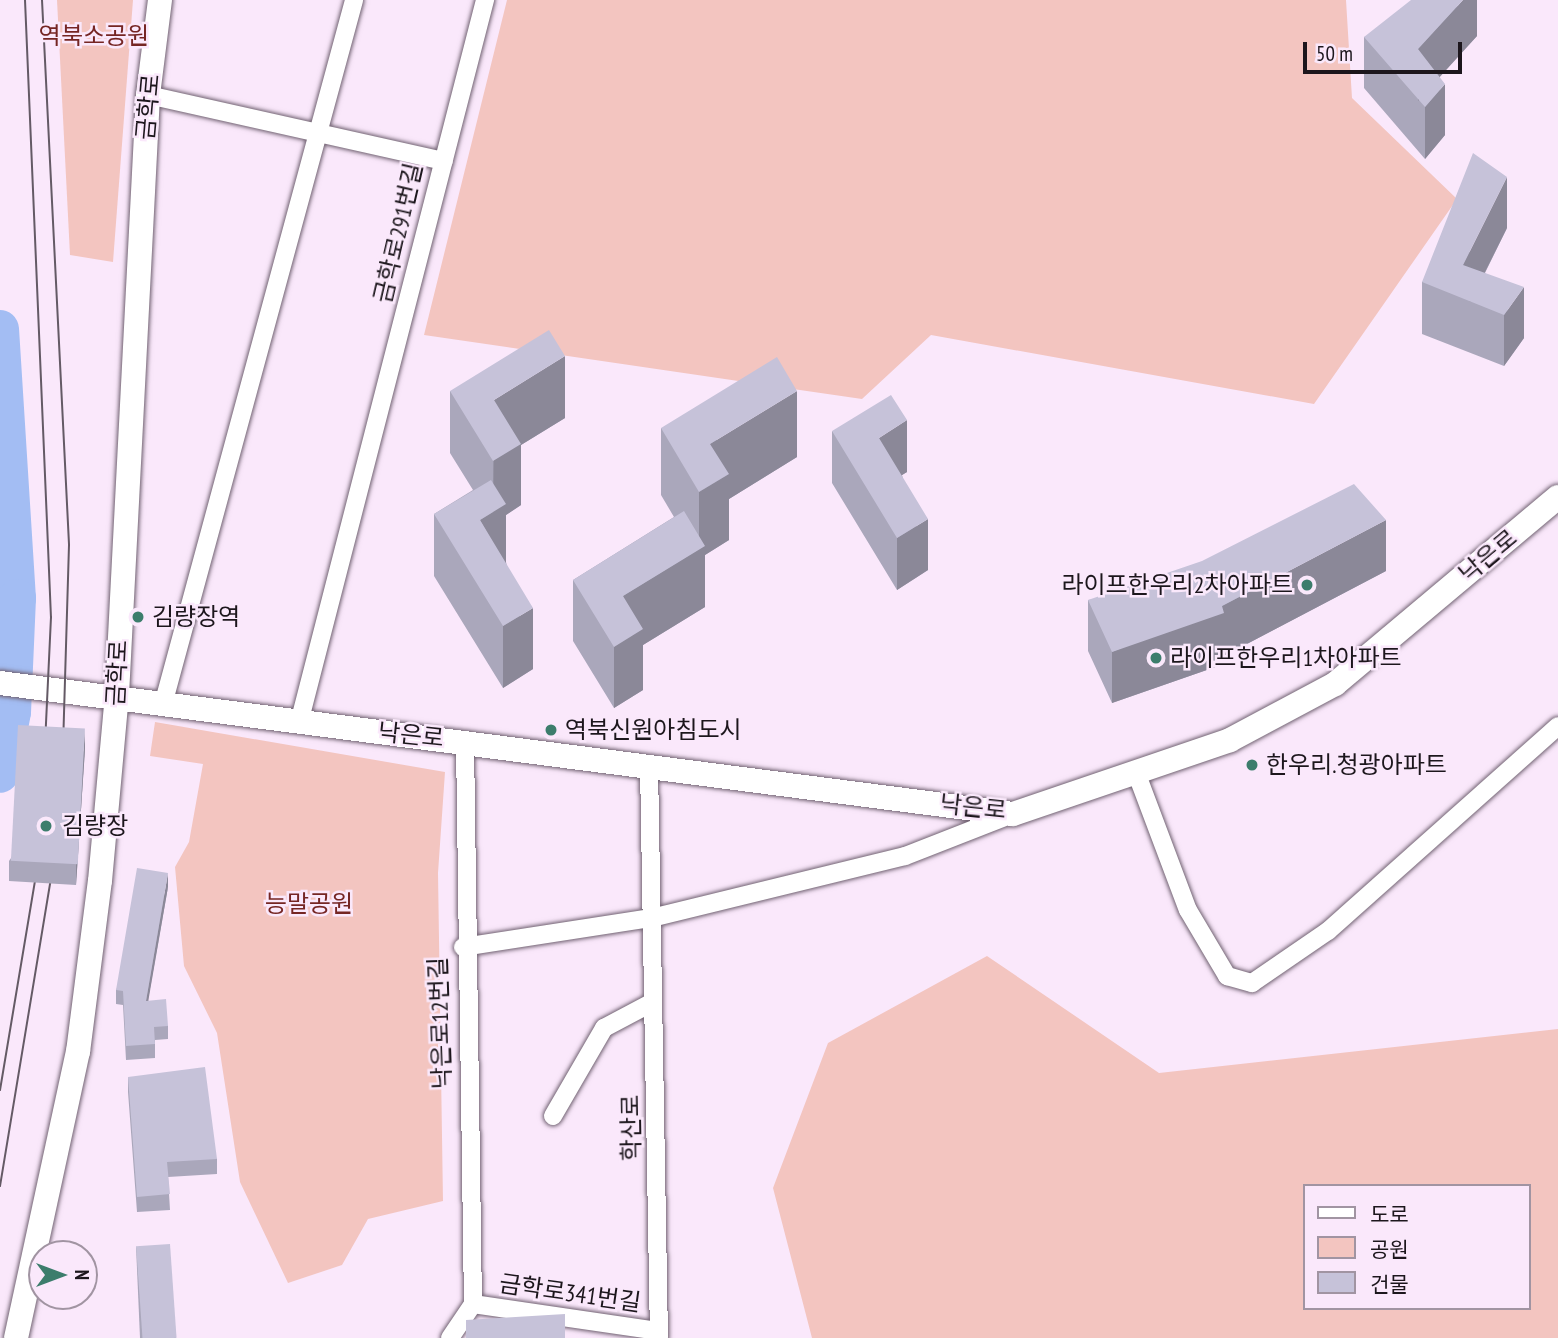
<!DOCTYPE html>
<meta charset="utf-8">
<style>
body{margin:0}
#map{position:relative;width:1558px;height:1338px;overflow:hidden;background:#fae8fb;font-family:"PT Sans Narrow","Noto Sans KR",sans-serif}
div>[style]{position:absolute}
[style*='--x']{left:calc(var(--x)*1px);top:calc(var(--y)*1px);width:calc(var(--w)*1px);rotate:calc(var(--a)*1deg)}
.green>*{inset:0;background:#f3c5c0}
.river>*{height:38px;margin:-19px;padding:0 19px;transform-origin:19px;border-radius:19px;background:#a3bdf3}
.roads{filter:drop-shadow(0 0 2px #716272) drop-shadow(0 0 2px #716272)}
.minor>*{height:18px;margin:-9px;padding:0 9px;transform-origin:9px;border-radius:9px;background:#fff}
.secondary>*{height:24px;margin:-12px;padding:0 12px;transform-origin:12px;border-radius:12px;background:#fff}
.tram>*{height:2px;margin:-1px;padding:0 1px;transform-origin:1px;border-radius:1px;background:#645a65}
.wall>*{inset:0;background:#aaa7bb}
.shaded-wall>*{inset:0;background:#8b8898}
.building>*{inset:0;background:#c6c2d9;transform-origin:0 0}
.dots>*{width:19px;height:19px;translate:-50% -50%;box-sizing:border-box;border:4px solid #fae8fb;border-radius:50%}
span{translate:-50% -50%;white-space:nowrap;text-align:center;line-height:1.15;-webkit-text-stroke:5px #fae8fb;paint-order:stroke}
.park-label{font-size:24px;color:#752523}
.street-label{font-size:24px;color:#1c161c}
.poi-label{font-size:24px;color:#1c161c}
.right{translate:-100% -50%;text-align:right}
.left{translate:0 -50%;text-align:left}
.legend{position:absolute;left:1303px;top:1184px;width:228px;height:126px;box-sizing:border-box;background:#fae8fb;border:2px solid #a194a2;margin:0;padding:9px 12px;list-style:none;font-size:21px;color:#1c161c}
.legend li{display:flex;align-items:center;gap:14px;height:35px}
.legend b{width:35px;border:2px solid #a194a2}
.north{position:absolute;left:28px;top:1240px;width:70px;height:70px;box-sizing:border-box;background:#fae8fb;border:2px solid #a194a2;border-radius:50%;rotate:90deg;font-size:19px;font-weight:700;line-height:28px;text-align:center;color:#1c161c}
.north::after{content:'';display:block;margin:auto;width:24px;height:32px;background:#3c7d6c;clip-path:polygon(50% 0,100% 100%,50% 72%,0 100%)}
.scale{position:absolute;left:1303px;top:42px;width:159px;height:32px;box-sizing:border-box;border:4px solid #1c161c;border-top:0;padding-left:9px;font-size:21px;line-height:24px;white-space:nowrap;color:#1c161c;-webkit-text-stroke:5px #fae8fb;paint-order:stroke}
</style>
<div id="map">
<div class="green">
<div style="clip-path:polygon(57px 0,133px 0,113px 262px,70px 255px)"></div>
<div style="clip-path:polygon(507px 0,1346px 0,1352px 98px,1457px 199px,1314px 404px,931px 335px,862px 399px,424px 335px)"></div>
<div style="clip-path:polygon(155px 722px,445px 772px,438px 873px,443px 1201px,368px 1219px,342px 1265px,288px 1283px,240px 1182px,217px 1033px,184px 966px,175px 867px,189px 842px,203px 764px,150px 756px)"></div>
<div style="clip-path:polygon(evenodd,987px 956px,1159px 1073px,1558px 1029px,1558px 1338px,812px 1338px,773px 1188px,828px 1043px,987px 956px,1304px 1186px,1528px 1186px,1528px 1308px,1304px 1308px,1304px 1186px)"></div>
</div>
<div class="river">
<div style="--x:0;--y:329;--w:270;--a:86.4"></div>
<div style="--x:17;--y:598;--w:114;--a:92.5"></div>
<div style="--x:12;--y:712;--w:63;--a:101"></div>
</div>
<div class="roads">
<div class="minor">
<div style="--x:148;--y:95;--w:303;--a:12.6"></div>
<div style="--x:164;--y:701;--w:726;--a:-74.83"></div>
<div style="--x:299;--y:723;--w:747;--a:-75.57"></div>
<div style="--x:465;--y:741;--w:563;--a:89.19"></div>
<div style="--x:649;--y:765;--w:573;--a:89"></div>
<div style="--x:1136;--y:772;--w:147;--a:69.4"></div>
<div style="--x:1188;--y:910;--w:77;--a:59.4"></div>
<div style="--x:1227;--y:976;--w:26;--a:16"></div>
<div style="--x:1252;--y:983;--w:92;--a:-34.4"></div>
<div style="--x:1328;--y:931;--w:308;--a:-41.7"></div>
<div style="--x:463;--y:947;--w:190;--a:-8.8"></div>
<div style="--x:651;--y:918;--w:261;--a:-13.7"></div>
<div style="--x:905;--y:856;--w:113;--a:-21.3"></div>
<div style="--x:553;--y:1116;--w:102;--a:-59.9"></div>
<div style="--x:604;--y:1028;--w:55;--a:-28"></div>
<div style="--x:450;--y:1338;--w:41;--a:-55.9"></div>
<div style="--x:473;--y:1304;--w:188;--a:8.3"></div>
</div>
<div class="secondary">
<div style="--x:0;--y:683;--w:1021;--a:7.37"></div>
<div style="--x:1013;--y:814;--w:229;--a:-18.8"></div>
<div style="--x:1230;--y:740;--w:119;--a:-28.1"></div>
<div style="--x:1335;--y:684;--w:291;--a:-40"></div>
<div style="--x:16;--y:1338;--w:293;--a:-77.8"></div>
<div style="--x:78;--y:1052;--w:172;--a:-82.7"></div>
<div style="--x:100;--y:881;--w:187;--a:-84.8"></div>
<div style="--x:117;--y:695;--w:601;--a:-87.04"></div>
<div style="--x:148;--y:95;--w:96;--a:-82.8"></div>
</div>
</div>
<div class="tram">
<div style="--x:25;--y:0;--w:618;--a:87.59"></div>
<div style="--x:51;--y:617;--w:128;--a:92.7"></div>
<div style="--x:42;--y:0;--w:546;--a:87.16"></div>
<div style="--x:69;--y:545;--w:201;--a:91.7"></div>
<div style="--x:0;--y:1090;--w:229;--a:-80.5"></div>
<div style="--x:0;--y:1186;--w:325;--a:-80.6"></div>
</div>
<div class="wall">
<div style="clip-path:polygon(1477px 0,1477px 36px,1439px 77px,1445px 135px,1425px 159px,1364px 88px,1364px 37px)"></div>
<div style="clip-path:polygon(1507px 228px,1485px 273px,1524px 338px,1504px 366px,1422px 334px,1422px 282px)"></div>
<div style="clip-path:polygon(450px 391px,565px 418px,521px 445px,521px 505px,506px 515px,506px 562px,533px 669px,503px 688px,434px 576px,434px 514px,473px 490px,450px 453px)"></div>
<div style="clip-path:polygon(661px 428px,797px 457px,729px 499px,729px 540px,705px 555px,705px 607px,643px 645px,643px 690px,614px 708px,573px 641px,573px 580px,674px 517px,661px 495px)"></div>
<div style="clip-path:polygon(832px 431px,907px 472px,902px 475px,928px 570px,897px 590px,832px 483px)"></div>
<div style="clip-path:polygon(1386px 571px,1224px 656px,1224px 664px,1112px 703px,1088px 651px,1088px 600px)"></div>
<div style="clip-path:polygon(85px 749px,76px 885px,9px 881px,9px 861px)"></div>
<div style="clip-path:polygon(168px 887px,148px 1000px,168px 1026px,168px 1039px,155px 1040px,155px 1058px,126px 1060px,123px 1005px,116px 1004px,116px 990px)"></div>
<div style="clip-path:polygon(128px 1077px,217px 1159px,217px 1174px,168px 1177px,170px 1210px,137px 1212px,128px 1092px)"></div>
<div style="clip-path:polygon(136px 1246px,176px 1338px,140px 1338px)"></div>
</div>
<div class="shaded-wall">
<div style="clip-path:polygon(1463px 0,1477px 0,1477px 36px,1418px 101px,1418px 49px)"></div>
<div style="clip-path:polygon(1445px 84px,1445px 135px,1425px 159px,1425px 107px)"></div>
<div style="clip-path:polygon(1507px 177px,1507px 228px,1470px 302px,1463px 265px)"></div>
<div style="clip-path:polygon(1524px 287px,1524px 338px,1504px 366px,1504px 315px)"></div>
<div style="clip-path:polygon(565px 356px,565px 418px,521px 445px,521px 505px,506px 515px,506px 566px,480px 520px,493px 512px,494px 400px)"></div>
<div style="clip-path:polygon(797px 391px,797px 457px,729px 499px,729px 540px,705px 555px,705px 607px,643px 645px,643px 690px,614px 708px,614px 647px,623px 596px,699px 549px,699px 492px,710px 444px)"></div>
<div style="clip-path:polygon(907px 420px,907px 472px,879px 489px,879px 438px)"></div>
<div style="clip-path:polygon(928px 519px,928px 570px,897px 590px,897px 538px)"></div>
<div style="clip-path:polygon(1386px 520px,1386px 571px,1224px 656px,1224px 664px,1112px 703px,1112px 652px,1222px 606px)"></div>
<div style="clip-path:polygon(533px 608px,533px 669px,503px 688px,503px 626px)"></div>
<div style="clip-path:polygon(85px 729px,85px 749px,76px 885px,76px 865px)"></div>
<div style="clip-path:polygon(168px 873px,168px 887px,146px 1014px,146px 1001px)"></div>
</div>
<div class="building">
<div style="clip-path:polygon(1411px 0,1463px 0,1418px 49px,1445px 84px,1425px 107px,1364px 37px)"></div>
<div style="clip-path:polygon(1473px 153px,1507px 177px,1463px 265px,1524px 287px,1504px 315px,1422px 282px)"></div>
<div style="clip-path:polygon(549px 330px,565px 356px,494px 400px,521px 444px,493px 461px,450px 391px)"></div>
<div style="clip-path:polygon(777px 357px,797px 391px,710px 444px,729px 474px,699px 492px,661px 428px)"></div>
<div style="clip-path:polygon(891px 395px,907px 420px,879px 438px,928px 519px,897px 538px,832px 431px)"></div>
<div style="clip-path:polygon(491px 480px,506px 504px,480px 520px,533px 608px,503px 626px,434px 514px)"></div>
<div style="clip-path:polygon(1354px 484px,1386px 520px,1222px 606px,1224px 613px,1112px 652px,1088px 600px,1202px 561px)"></div>
<div style="clip-path:polygon(684px 511px,705px 546px,623px 596px,643px 629px,614px 647px,573px 580px)"></div>
<div style="left:18px;top:725px;width:67px;height:136px;rotate:3deg"></div>
<div style="clip-path:polygon(137px 868px,168px 873px,146px 1001px,166px 999px,168px 1026px,154px 1027px,155px 1044px,126px 1046px,123px 991px,116px 990px)"></div>
<div style="clip-path:polygon(205px 1067px,217px 1159px,167px 1162px,170px 1194px,137px 1197px,128px 1077px)"></div>
<div style="left:170px;top:1244px;width:94px;height:34px;rotate:86deg"></div>
<div style="clip-path:polygon(565px 1314px,565px 1338px,466px 1338px,466px 1320px)"></div>
</div>
<div class="dots">
<div style="left:1307px;top:585px;background:#3c7d6c"></div>
<div style="left:138px;top:617px;background:#3c7d6c"></div>
<div style="left:1156px;top:658px;background:#3c7d6c"></div>
<div style="left:551px;top:730px;background:#3c7d6c"></div>
<div style="left:1252px;top:765px;background:#3c7d6c"></div>
<div style="left:46px;top:826px;background:#3c7d6c"></div>
</div>
<div class="park-label">
<span style="left:94px;top:36px">역북소공원</span>
<span style="left:309px;top:904px">능말공원</span>
</div>
<div class="street-label">
<span style="left:148px;top:107px;rotate:-85deg">금학로</span>
<span style="left:398px;top:233px;rotate:-77deg">금학로291번길</span>
<span style="left:1488px;top:556px;rotate:-40deg">낙은로</span>
<span style="left:117px;top:673px;rotate:-87deg">금학로</span>
<span style="left:411px;top:735px;rotate:6deg">낙은로</span>
<span style="left:973px;top:807px;rotate:6deg">낙은로</span>
<span style="left:440px;top:1023px;rotate:-92deg">낙은로12번길</span>
<span style="left:631px;top:1128px;rotate:-91deg">학산로</span>
<span style="left:570px;top:1293px;rotate:8deg">금학로341번길</span>
</div>
<div class="poi-label">
<span class="right" style="left:1293px;top:585px">라이프한우리2차아파트</span>
<span class="left" style="left:152px;top:617px">김량장역</span>
<span class="left" style="left:1170px;top:658px">라이프한우리1차아파트</span>
<span class="left" style="left:565px;top:730px">역북신원아침도시</span>
<span class="left" style="left:1266px;top:765px">한우리.청광아파트</span>
<span class="left" style="left:62px;top:826px">김량장</span>
</div>
<ul class="legend">
<li><b style="height:9px;background:#fff"></b>도로</li>
<li><b style="height:19px;background:#f3c5c0"></b>공원</li>
<li><b style="height:19px;background:#c6c2d9"></b>건물</li>
</ul>
<div class="north">N</div>
<div class="scale">50 m</div>
</div>
